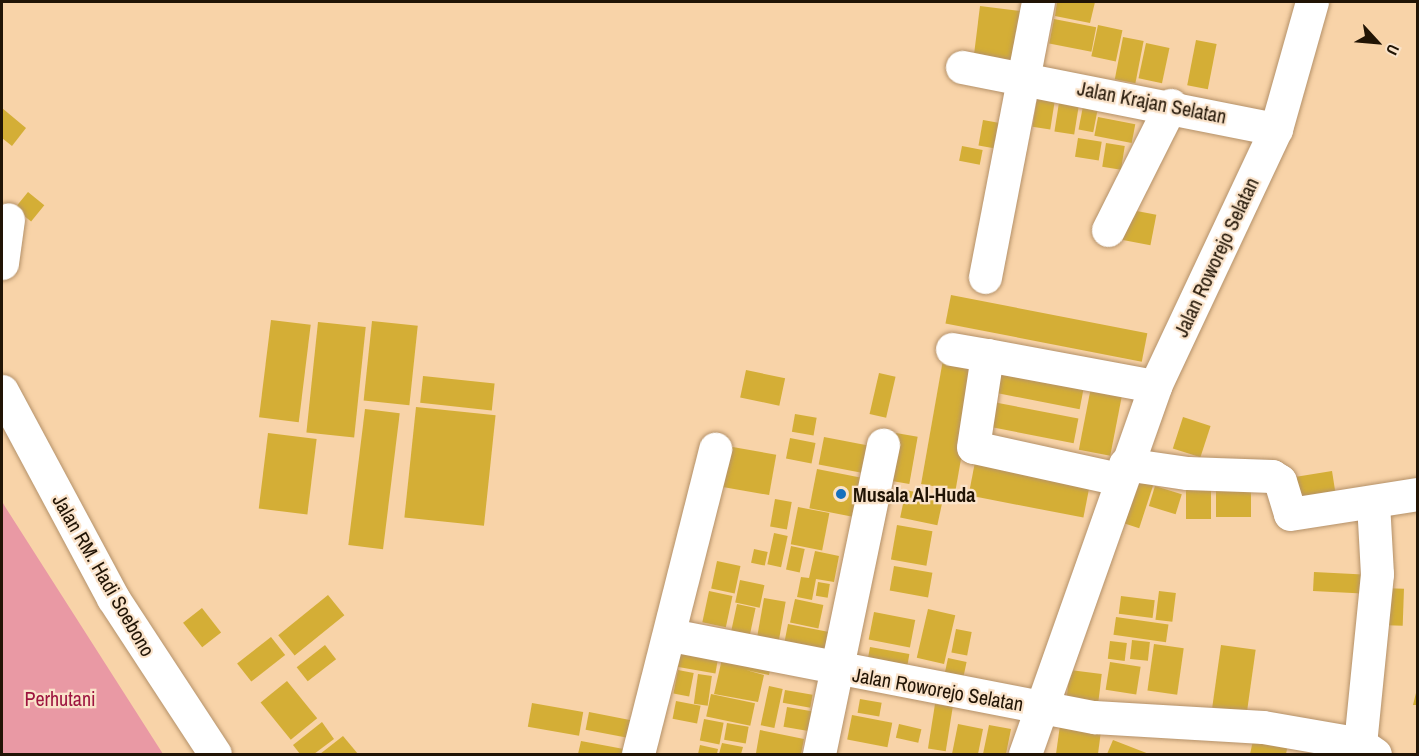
<!DOCTYPE html>
<style>
body{margin:0}
#map{position:relative;width:1419px;height:756px;overflow:hidden;background:#f8d3a8;font-family:"Archivo Narrow",sans-serif}
div>[style]{position:absolute}
[style*='--x']{left:calc(var(--x)*1px);top:calc(var(--y)*1px);width:calc(var(--w)*1px);rotate:calc(var(--a)*1deg)}
.green>*{inset:0;background:#e999a4}
.building>*{inset:0;background:#d4ae36;transform-origin:0 0}
.roads{filter:drop-shadow(0 0 2px #b49169) drop-shadow(0 0 2px #b49169)}
.minor>*{height:33px;margin:-16.5px;padding:0 16.5px;transform-origin:16.5px;border-radius:16.5px;background:#fff}
.major>*{height:33px;margin:-16.5px;padding:0 16.5px;transform-origin:16.5px;border-radius:16.5px;background:#fff}
.dots>*{width:16px;height:16px;translate:-50% -50%;box-sizing:border-box;border:3px solid #fae3ca;border-radius:50%}
span{translate:-50% -50%;white-space:nowrap;text-align:center;line-height:1.15;-webkit-text-stroke:4.5px #fae3ca;paint-order:stroke}
.street-label{font-size:20px;color:#211405}
.poi-label{font-size:20px;color:#211405;font-weight:700}
.left{translate:0 -50%;text-align:left}
.park-label{font-size:20px;color:#9d143f}
.frame{position:absolute;inset:0;border:3px solid #211405;pointer-events:none}
.north{position:absolute;left:1347px;top:12px;width:60px;height:60px;-webkit-text-stroke:4px #fae3ca;paint-order:stroke;rotate:116deg;font-size:16px;font-weight:700;line-height:24px;text-align:center;color:#211405}
.north::after{content:'';display:block;margin:auto;width:21px;height:27px;background:#211405;clip-path:polygon(50% 0,100% 100%,50% 72%,0 100%)}
</style>
<div id="map">
<div class="green">
<div style="clip-path:polygon(2px 501px,4px 505px,163px 754px,2px 754px)"></div>
</div>
<div class="building">
<div style="clip-path:polygon(1057px 2px,1095px 2px,1090px 23px,1055px 16px)"></div>
<div style="left:980px;top:6px;width:46px;height:59px;rotate:7deg"></div>
<div style="left:1054px;top:19px;width:43px;height:25px;rotate:11deg"></div>
<div style="left:1098px;top:25px;width:25px;height:32px;rotate:12deg"></div>
<div style="left:1123px;top:37px;width:21px;height:43px;rotate:11deg"></div>
<div style="left:1196px;top:40px;width:21px;height:46px;rotate:11deg"></div>
<div style="left:1146px;top:43px;width:24px;height:36px;rotate:12deg"></div>
<div style="left:1061px;top:90px;width:20px;height:42px;rotate:9deg"></div>
<div style="left:1085px;top:96px;width:15px;height:34px;rotate:11deg"></div>
<div style="left:1037px;top:98px;width:18px;height:29px;rotate:9deg"></div>
<div style="clip-path:polygon(2px 108px,26px 128px,12px 146px,2px 138px)"></div>
<div style="left:1098px;top:117px;width:38px;height:19px;rotate:11deg"></div>
<div style="left:983px;top:120px;width:27px;height:26px;rotate:10deg"></div>
<div style="left:1078px;top:138px;width:24px;height:19px;rotate:9deg"></div>
<div style="left:1106px;top:143px;width:19px;height:24px;rotate:9deg"></div>
<div style="left:962px;top:146px;width:21px;height:15px;rotate:11deg"></div>
<div style="left:28px;top:192px;width:21px;height:21px;rotate:39deg"></div>
<div style="left:1121px;top:208px;width:36px;height:31px;rotate:11deg"></div>
<div style="left:951px;top:295px;width:200px;height:29px;rotate:11deg"></div>
<div style="left:271px;top:320px;width:40px;height:98px;rotate:7deg"></div>
<div style="left:372px;top:321px;width:46px;height:80px;rotate:6deg"></div>
<div style="left:318px;top:322px;width:48px;height:111px;rotate:6deg"></div>
<div style="left:944px;top:354px;width:35px;height:132px;rotate:10deg"></div>
<div style="left:999px;top:368px;width:87px;height:25px;rotate:11deg"></div>
<div style="left:746px;top:370px;width:40px;height:28px;rotate:12deg"></div>
<div style="left:879px;top:373px;width:17px;height:42px;rotate:13deg"></div>
<div style="left:423px;top:376px;width:72px;height:27px;rotate:6deg"></div>
<div style="left:1092px;top:382px;width:32px;height:69px;rotate:11deg"></div>
<div style="left:993px;top:402px;width:87px;height:25px;rotate:11deg"></div>
<div style="left:416px;top:407px;width:80px;height:111px;rotate:6deg"></div>
<div style="left:365px;top:409px;width:35px;height:137px;rotate:7deg"></div>
<div style="left:795px;top:414px;width:22px;height:18px;rotate:10deg"></div>
<div style="left:1183px;top:417px;width:29px;height:33px;rotate:18deg"></div>
<div style="left:268px;top:433px;width:49px;height:76px;rotate:7deg"></div>
<div style="left:896px;top:433px;width:22px;height:48px;rotate:10deg"></div>
<div style="left:824px;top:437px;width:53px;height:28px;rotate:11deg"></div>
<div style="left:790px;top:438px;width:26px;height:21px;rotate:11deg"></div>
<div style="left:727px;top:446px;width:50px;height:41px;rotate:10deg"></div>
<div style="left:976px;top:457px;width:117px;height:39px;rotate:11deg"></div>
<div style="left:817px;top:469px;width:57px;height:40px;rotate:11deg"></div>
<div style="left:1332px;top:471px;width:24px;height:36px;rotate:81deg"></div>
<div style="left:1128px;top:472px;width:28px;height:50px;rotate:18deg"></div>
<div style="left:1216px;top:478px;width:35px;height:39px"></div>
<div style="left:1186px;top:484px;width:25px;height:35px"></div>
<div style="left:1155px;top:486px;width:28px;height:21px;rotate:17deg"></div>
<div style="left:906px;top:490px;width:38px;height:28px;rotate:12deg"></div>
<div style="left:775px;top:499px;width:17px;height:28px;rotate:10deg"></div>
<div style="left:798px;top:507px;width:32px;height:38px;rotate:11deg"></div>
<div style="left:897px;top:525px;width:36px;height:35px;rotate:10deg"></div>
<div style="left:774px;top:533px;width:14px;height:32px;rotate:12deg"></div>
<div style="left:791px;top:546px;width:14px;height:24px;rotate:12deg"></div>
<div style="left:754px;top:549px;width:14px;height:14px;rotate:12deg"></div>
<div style="clip-path:polygon(815px 551px,839px 556px,834px 582px,816px 579px,812px 600px,797px 597px,801px 577px,809px 578px)"></div>
<div style="left:717px;top:561px;width:24px;height:28px;rotate:12deg"></div>
<div style="left:894px;top:566px;width:39px;height:25px;rotate:10deg"></div>
<div style="left:1314px;top:572px;width:59px;height:19px;rotate:3deg"></div>
<div style="left:740px;top:580px;width:25px;height:23px;rotate:12deg"></div>
<div style="left:818px;top:582px;width:12px;height:14px;rotate:9deg"></div>
<div style="left:1381px;top:588px;width:23px;height:37px;rotate:2deg"></div>
<div style="left:709px;top:591px;width:24px;height:32px;rotate:12deg"></div>
<div style="left:1159px;top:591px;width:17px;height:29px;rotate:7deg"></div>
<div style="left:328px;top:595px;width:26px;height:64px;rotate:51deg"></div>
<div style="left:1121px;top:596px;width:34px;height:18px;rotate:7deg"></div>
<div style="left:764px;top:598px;width:22px;height:39px;rotate:10deg"></div>
<div style="left:795px;top:599px;width:29px;height:24px;rotate:12deg"></div>
<div style="left:737px;top:604px;width:19px;height:29px;rotate:12deg"></div>
<div style="left:202px;top:608px;width:31px;height:24px;rotate:52deg"></div>
<div style="left:928px;top:609px;width:28px;height:50px;rotate:13deg"></div>
<div style="left:874px;top:612px;width:42px;height:28px;rotate:11deg"></div>
<div style="left:1116px;top:617px;width:53px;height:18px;rotate:8deg"></div>
<div style="left:788px;top:624px;width:47px;height:21px;rotate:11deg"></div>
<div style="left:956px;top:629px;width:16px;height:24px;rotate:11deg"></div>
<div style="left:271px;top:637px;width:23px;height:43px;rotate:52deg"></div>
<div style="left:1132px;top:640px;width:18px;height:19px;rotate:6deg"></div>
<div style="left:1110px;top:641px;width:17px;height:18px;rotate:7deg"></div>
<div style="left:681px;top:644px;width:39px;height:23px;rotate:10deg"></div>
<div style="left:1154px;top:644px;width:30px;height:47px;rotate:8deg"></div>
<div style="left:325px;top:645px;width:18px;height:36px;rotate:52deg"></div>
<div style="left:1221px;top:645px;width:35px;height:63px;rotate:8deg"></div>
<div style="left:870px;top:647px;width:40px;height:18px;rotate:10deg"></div>
<div style="clip-path:polygon(724px 650px,772px 660px,769px 675px,746px 670px,764px 675px,758px 702px,714px 694px)"></div>
<div style="left:948px;top:658px;width:19px;height:19px;rotate:12deg"></div>
<div style="left:1110px;top:662px;width:31px;height:28px;rotate:9deg"></div>
<div style="left:678px;top:670px;width:16px;height:24px;rotate:11deg"></div>
<div style="left:1070px;top:670px;width:32px;height:30px;rotate:7deg"></div>
<div style="left:698px;top:674px;width:14px;height:30px;rotate:8deg"></div>
<div style="left:287px;top:681px;width:48px;height:34px;rotate:51deg"></div>
<div style="clip-path:polygon(1418px 685px,1418px 705px,1413px 705px)"></div>
<div style="left:769px;top:686px;width:14px;height:40px;rotate:12deg"></div>
<div style="left:785px;top:690px;width:28px;height:13px;rotate:10deg"></div>
<div style="left:711px;top:694px;width:45px;height:23px;rotate:12deg"></div>
<div style="left:860px;top:699px;width:22px;height:14px;rotate:10deg"></div>
<div style="left:676px;top:701px;width:25px;height:18px;rotate:11deg"></div>
<div style="left:532px;top:703px;width:52px;height:24px;rotate:10deg"></div>
<div style="left:935px;top:704px;width:18px;height:45px;rotate:9deg"></div>
<div style="left:787px;top:707px;width:28px;height:20px;rotate:10deg"></div>
<div style="left:589px;top:712px;width:52px;height:18px;rotate:11deg"></div>
<div style="left:852px;top:715px;width:41px;height:25px;rotate:11deg"></div>
<div style="clip-path:polygon(1061px 718px,1102px 723px,1098px 754px,1056px 754px)"></div>
<div style="left:704px;top:719px;width:20px;height:22px;rotate:11deg"></div>
<div style="clip-path:polygon(322px 722px,334px 739px,314px 754px,300px 754px,293px 745px)"></div>
<div style="left:727px;top:723px;width:22px;height:17px;rotate:10deg"></div>
<div style="left:899px;top:724px;width:23px;height:14px;rotate:13deg"></div>
<div style="clip-path:polygon(958px 724px,983px 729px,978px 754px,952px 754px)"></div>
<div style="clip-path:polygon(989px 725px,1011px 729px,1006px 754px,983px 754px)"></div>
<div style="clip-path:polygon(760px 730px,804px 739px,801px 754px,756px 753px)"></div>
<div style="clip-path:polygon(1255px 732px,1289px 739px,1286px 754px,1250px 754px)"></div>
<div style="clip-path:polygon(343px 736px,358px 754px,320px 754px)"></div>
<div style="clip-path:polygon(1113px 740px,1149px 754px,1107px 754px)"></div>
<div style="clip-path:polygon(581px 741px,629px 750px,628px 754px,578px 754px)"></div>
<div style="clip-path:polygon(722px 743px,743px 747px,741px 754px,719px 754px)"></div>
<div style="clip-path:polygon(700px 745px,718px 749px,717px 754px,698px 754px)"></div>
</div>
<div class="roads">
<div class="minor">
<div style="--x:962;--y:67;--w:320;--a:11.2"></div>
<div style="--x:1108;--y:230;--w:140;--a:-63.3"></div>
<div style="--x:2;--y:263;--w:44;--a:-82.2"></div>
<div style="--x:985;--y:277;--w:280;--a:-79.1"></div>
<div style="--x:952;--y:349;--w:36;--a:10"></div>
<div style="--x:1125;--y:464;--w:63;--a:8.3"></div>
<div style="--x:1187;--y:473;--w:85;--a:2"></div>
<div style="--x:1272;--y:476;--w:9;--a:32"></div>
<div style="--x:1280;--y:481;--w:34;--a:73"></div>
<div style="--x:1290;--y:514;--w:130;--a:-8.9"></div>
<div style="--x:1119;--y:479;--w:149;--a:-167.6"></div>
<div style="--x:973;--y:447;--w:93;--a:-81.3"></div>
<div style="--x:987;--y:355;--w:171;--a:10.5"></div>
<div style="--x:671;--y:635;--w:431;--a:11"></div>
<div style="--x:1094;--y:717;--w:169;--a:3.4"></div>
<div style="--x:1263;--y:727;--w:98;--a:9.9"></div>
<div style="--x:1360;--y:744;--w:18;--a:34"></div>
<div style="--x:1360;--y:744;--w:171;--a:-84.3"></div>
<div style="--x:1377;--y:574;--w:71;--a:-93.2"></div>
<div style="--x:638;--y:754;--w:315;--a:-75.8"></div>
<div style="--x:819;--y:754;--w:316;--a:-78.3"></div>
<div style="--x:1025;--y:754;--w:390;--a:-70.5"></div>
<div style="--x:1155;--y:386;--w:284;--a:-64.8"></div>
<div style="--x:1276;--y:129;--w:132;--a:-74.2"></div>
</div>
<div class="major">
<div style="--x:2;--y:391;--w:235;--a:61.8"></div>
<div style="--x:113;--y:598;--w:186;--a:56.8"></div>
</div>
</div>
<div class="dots">
<div style="left:841px;top:494px;background:#1670bd"></div>
</div>
<div class="street-label">
<span style="left:1152px;top:102px;rotate:11deg">Jalan Krajan Selatan</span>
<span style="left:1216px;top:257px;rotate:-65deg">Jalan Roworejo Selatan</span>
<span style="left:104px;top:575px;rotate:60deg">Jalan RM. Hadi Soebono</span>
<span style="left:938px;top:689px;rotate:10deg">Jalan Roworejo Selatan</span>
</div>
<div class="poi-label">
<span class="left" style="left:853px;top:494px">Musala Al-Huda</span>
</div>
<div class="park-label">
<span style="left:60px;top:698px">Perhutani</span>
</div>
<div class="frame"></div>
<div class="north">U</div>
</div>
